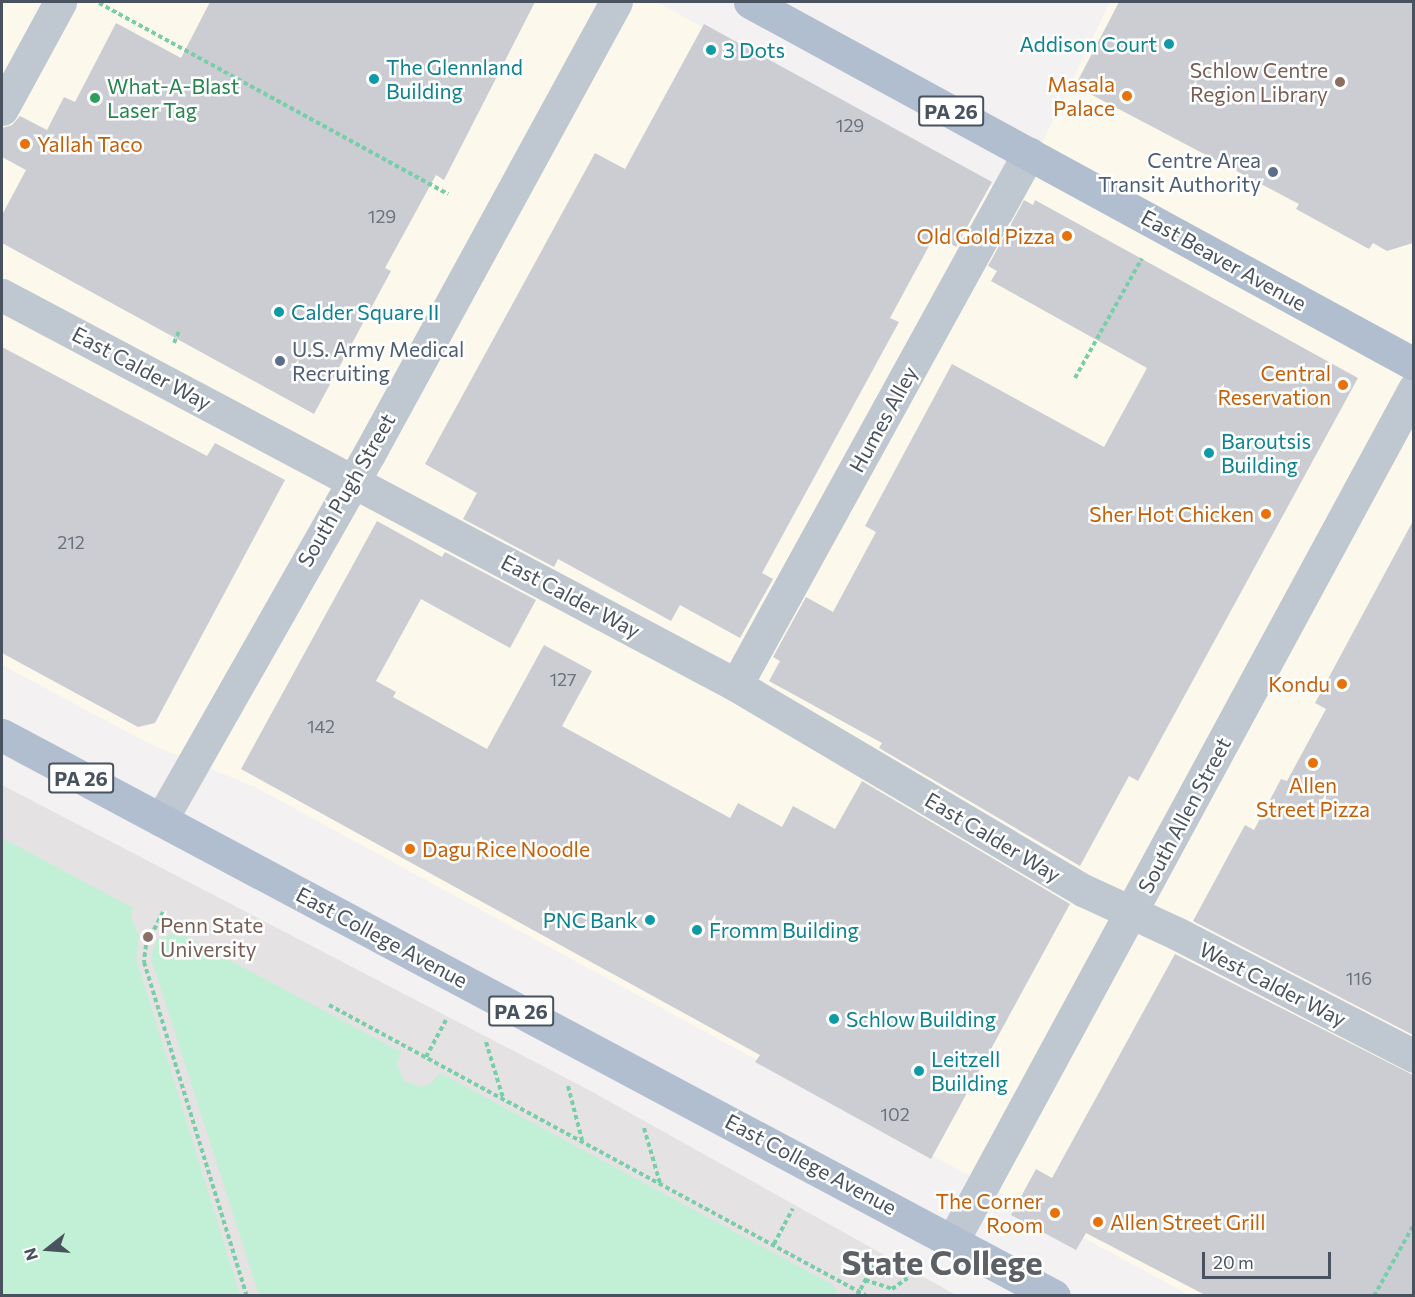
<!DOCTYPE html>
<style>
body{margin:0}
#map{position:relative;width:1415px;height:1297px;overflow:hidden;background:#f3f1f1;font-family:Commissioner,sans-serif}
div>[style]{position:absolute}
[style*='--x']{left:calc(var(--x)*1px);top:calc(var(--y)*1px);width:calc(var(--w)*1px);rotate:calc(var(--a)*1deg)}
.commercial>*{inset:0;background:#fcf9ec}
.education>*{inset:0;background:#e4e2e3}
.green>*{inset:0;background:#c1f0d6}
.building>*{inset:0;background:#cbcdd3}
.path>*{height:4px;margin-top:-2px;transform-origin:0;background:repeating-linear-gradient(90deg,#79cea9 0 4.5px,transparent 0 7.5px)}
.minor>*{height:33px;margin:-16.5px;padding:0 16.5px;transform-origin:16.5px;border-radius:16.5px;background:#bfc7d0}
.major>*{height:33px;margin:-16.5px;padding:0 16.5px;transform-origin:16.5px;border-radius:16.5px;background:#b1becf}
.dots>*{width:16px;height:16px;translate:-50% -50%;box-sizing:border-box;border:3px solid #fff;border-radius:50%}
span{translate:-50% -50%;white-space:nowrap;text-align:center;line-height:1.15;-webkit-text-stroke:5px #fff;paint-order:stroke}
.number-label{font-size:18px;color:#6a727c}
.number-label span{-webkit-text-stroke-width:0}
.shield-label span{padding:2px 4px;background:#fff;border:2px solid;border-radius:4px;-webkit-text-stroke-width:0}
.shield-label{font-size:20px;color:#49535f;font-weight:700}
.culture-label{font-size:21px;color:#0d838f}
.right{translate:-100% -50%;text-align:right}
.left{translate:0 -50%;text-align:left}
.education-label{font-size:21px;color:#785e54}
.food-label{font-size:21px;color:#c56008}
.leisure-label{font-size:21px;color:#27864d}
.service-label{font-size:21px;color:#4e5e75}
.street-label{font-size:21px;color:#49535f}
.town-label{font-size:33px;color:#5d6166;font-weight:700}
.frame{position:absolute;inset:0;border:3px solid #49535f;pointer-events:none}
.north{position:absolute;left:18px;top:1219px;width:60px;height:60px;-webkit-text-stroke:4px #fff;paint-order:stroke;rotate:253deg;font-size:16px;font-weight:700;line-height:24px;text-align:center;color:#49535f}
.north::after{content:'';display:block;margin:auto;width:21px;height:27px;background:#49535f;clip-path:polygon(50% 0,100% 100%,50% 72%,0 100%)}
.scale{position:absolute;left:1202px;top:1252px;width:129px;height:27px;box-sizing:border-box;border:3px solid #49535f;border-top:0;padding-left:8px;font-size:18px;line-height:21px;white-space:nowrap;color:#49535f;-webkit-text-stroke:4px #fff;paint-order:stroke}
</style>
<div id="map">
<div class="commercial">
<div style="clip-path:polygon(2px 2px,657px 2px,1015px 199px,1110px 2px,1413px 2px,1413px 1295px,1189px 1295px,255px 787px,150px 744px,2px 665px)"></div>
</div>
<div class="education">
<div style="clip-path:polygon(2px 785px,587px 1089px,956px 1295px,2px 1295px)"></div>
</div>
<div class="green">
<div style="clip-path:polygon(2px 838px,133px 908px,131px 918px,139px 936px,136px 958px,240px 1295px,2px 1295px)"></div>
<div style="clip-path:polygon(177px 932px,401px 1052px,397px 1064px,404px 1081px,421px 1087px,430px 1084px,440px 1073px,833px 1285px,838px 1295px,259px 1295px,151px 958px,156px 940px)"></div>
</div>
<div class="building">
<div style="clip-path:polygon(210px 2px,535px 2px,444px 180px,436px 175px,385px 268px,391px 271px,314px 414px,2px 243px,2px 215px,26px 170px,2px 157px,2px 128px,12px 125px,20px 116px,47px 130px,64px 97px,75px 102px,116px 23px,181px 58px)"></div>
<div style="clip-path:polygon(1119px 2px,1413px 2px,1413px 243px,1387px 251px,1373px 243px,1369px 249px,1296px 209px,1299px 204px,1075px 86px)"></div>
<div style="clip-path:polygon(704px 24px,992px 182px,956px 247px,935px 235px,890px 318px,899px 322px,762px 573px,773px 579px,740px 638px,680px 605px,671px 621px,558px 559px,554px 567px,463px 519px,477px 493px,425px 464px,595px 153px,625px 169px)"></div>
<div style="clip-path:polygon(1024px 200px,1033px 205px,1035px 200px,1358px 378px,1138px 781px,1129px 776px,1080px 866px,879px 748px,882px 743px,769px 681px,780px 661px,773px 657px,806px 597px,833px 612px,876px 532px,865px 526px,952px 364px,1104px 447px,1147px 368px,991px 281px,997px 271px,988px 266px)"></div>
<div style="clip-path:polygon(2px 347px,207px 456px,215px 443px,285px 480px,155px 723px,138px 727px,2px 653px)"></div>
<div style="clip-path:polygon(377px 521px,442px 557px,445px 552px,536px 600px,510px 648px,421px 599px,376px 681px,396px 692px,393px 697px,487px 749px,544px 645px,592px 671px,562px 726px,730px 818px,738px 803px,782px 827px,793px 806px,835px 829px,862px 781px,1070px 904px,931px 1159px,755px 1062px,760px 1055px,241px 769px)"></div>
<div style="clip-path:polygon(1413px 521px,1413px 1035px,1193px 921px,1245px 825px,1254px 830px,1281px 779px,1287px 781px,1326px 709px,1315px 703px)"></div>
<div style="clip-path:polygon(1175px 954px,1413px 1075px,1413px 1296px,1207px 1296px,1086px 1233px,1076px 1250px,1011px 1215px,1036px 1169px,1052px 1178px)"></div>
</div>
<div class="path">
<div style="--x:99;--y:3;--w:398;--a:28.7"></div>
<div style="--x:174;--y:343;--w:13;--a:-67"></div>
<div style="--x:1075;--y:378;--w:137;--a:-60.8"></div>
<div style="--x:163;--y:912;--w:37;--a:117"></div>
<div style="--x:146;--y:945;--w:17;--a:97"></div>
<div style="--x:144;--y:962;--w:350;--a:72.9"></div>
<div style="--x:329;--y:1005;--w:612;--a:28.41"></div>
<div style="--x:486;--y:1042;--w:59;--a:73.1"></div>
<div style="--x:426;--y:1057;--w:42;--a:-61.6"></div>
<div style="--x:568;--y:1086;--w:56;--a:75.5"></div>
<div style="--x:644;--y:1128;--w:57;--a:73.8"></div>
<div style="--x:774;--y:1244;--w:40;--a:-62"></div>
<div style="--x:865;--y:1280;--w:28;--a:18"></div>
<div style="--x:892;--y:1289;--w:19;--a:-35"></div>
<div style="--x:857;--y:1296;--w:41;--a:-62.2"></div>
<div style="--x:1374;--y:1296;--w:82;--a:-60.9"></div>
</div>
<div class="minor">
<div style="--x:2;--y:109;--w:122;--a:-61.5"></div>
<div style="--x:2;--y:295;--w:831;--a:27.98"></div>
<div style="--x:736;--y:685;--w:405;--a:30.6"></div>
<div style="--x:1085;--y:891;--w:102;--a:24.8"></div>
<div style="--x:1178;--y:934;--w:266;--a:27.3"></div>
<div style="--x:736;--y:685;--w:607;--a:-61.16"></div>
<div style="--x:161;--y:820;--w:421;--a:-60.4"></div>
<div style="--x:369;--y:454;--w:515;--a:-61.35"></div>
<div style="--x:953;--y:1240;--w:968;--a:-61.55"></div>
</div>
<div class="major">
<div style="--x:750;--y:2;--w:756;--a:28.6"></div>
<div style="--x:2;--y:735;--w:1192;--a:28.07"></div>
</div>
<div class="dots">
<div style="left:1169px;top:44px;background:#0f9aa8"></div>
<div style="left:711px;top:50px;background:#0f9aa8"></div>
<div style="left:374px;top:79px;background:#0f9aa8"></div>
<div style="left:1340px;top:82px;background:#8d6e63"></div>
<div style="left:1127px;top:96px;background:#e8710a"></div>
<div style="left:95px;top:98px;background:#2e9e5b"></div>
<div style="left:25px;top:144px;background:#e8710a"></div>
<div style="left:1273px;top:172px;background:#5c6f8a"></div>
<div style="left:1067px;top:236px;background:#e8710a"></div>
<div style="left:279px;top:312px;background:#0f9aa8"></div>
<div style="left:280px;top:361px;background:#5c6f8a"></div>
<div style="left:1343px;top:385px;background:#e8710a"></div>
<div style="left:1209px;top:453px;background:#0f9aa8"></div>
<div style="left:1266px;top:514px;background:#e8710a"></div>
<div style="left:1342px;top:684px;background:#e8710a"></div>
<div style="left:1313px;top:763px;background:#e8710a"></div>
<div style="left:410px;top:849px;background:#e8710a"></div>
<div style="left:650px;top:920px;background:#0f9aa8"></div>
<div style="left:697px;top:930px;background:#0f9aa8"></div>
<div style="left:148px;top:937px;background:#8d6e63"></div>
<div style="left:834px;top:1019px;background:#0f9aa8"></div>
<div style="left:919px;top:1071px;background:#0f9aa8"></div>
<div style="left:1055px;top:1213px;background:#e8710a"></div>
<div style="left:1098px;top:1222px;background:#e8710a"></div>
</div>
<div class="number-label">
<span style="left:850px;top:125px">129</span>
<span style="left:382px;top:216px">129</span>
<span style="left:71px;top:542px">212</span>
<span style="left:563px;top:679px">127</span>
<span style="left:321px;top:726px">142</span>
<span style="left:1359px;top:978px">116</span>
<span style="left:895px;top:1114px">102</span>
</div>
<div class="shield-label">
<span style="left:951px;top:111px">PA 26</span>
<span style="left:81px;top:778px">PA 26</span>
<span style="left:521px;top:1011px">PA 26</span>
</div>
<div class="culture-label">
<span class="right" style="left:1157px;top:44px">Addison Court</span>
<span class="left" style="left:723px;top:50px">3 Dots</span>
<span class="left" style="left:386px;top:79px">The Glennland<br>Building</span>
<span class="left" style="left:291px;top:312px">Calder Square II</span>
<span class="left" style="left:1221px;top:453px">Baroutsis<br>Building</span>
<span class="right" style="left:638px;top:920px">PNC Bank</span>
<span class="left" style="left:709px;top:930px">Fromm Building</span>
<span class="left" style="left:846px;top:1019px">Schlow Building</span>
<span class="left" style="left:931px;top:1071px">Leitzell<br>Building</span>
</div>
<div class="education-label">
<span class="right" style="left:1328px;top:82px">Schlow Centre<br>Region Library</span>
<span class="left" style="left:160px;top:937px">Penn State<br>University</span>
</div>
<div class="food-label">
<span class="right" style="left:1115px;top:96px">Masala<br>Palace</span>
<span class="left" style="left:37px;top:144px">Yallah Taco</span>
<span class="right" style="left:1055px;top:236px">Old Gold Pizza</span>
<span class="right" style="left:1331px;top:385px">Central<br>Reservation</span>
<span class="right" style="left:1254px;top:514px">Sher Hot Chicken</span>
<span class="right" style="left:1330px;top:684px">Kondu</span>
<span style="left:1313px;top:797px">Allen<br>Street Pizza</span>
<span class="left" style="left:422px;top:849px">Dagu Rice Noodle</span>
<span class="right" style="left:1043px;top:1213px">The Corner<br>Room</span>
<span class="left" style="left:1110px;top:1222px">Allen Street Grill</span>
</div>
<div class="leisure-label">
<span class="left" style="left:107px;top:98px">What-A-Blast<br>Laser Tag</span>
</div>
<div class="service-label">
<span class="right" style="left:1261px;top:172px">Centre Area<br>Transit Authority</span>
<span class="left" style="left:292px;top:361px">U.S. Army Medical<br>Recruiting</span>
</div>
<div class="street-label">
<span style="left:1224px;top:260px;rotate:29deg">East Beaver Avenue</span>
<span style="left:142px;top:368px;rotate:28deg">East Calder Way</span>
<span style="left:883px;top:419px;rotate:-61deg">Humes Alley</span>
<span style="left:346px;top:490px;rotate:-60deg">South Pugh Street</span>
<span style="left:571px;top:596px;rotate:28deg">East Calder Way</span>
<span style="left:1184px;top:815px;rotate:-62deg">South Allen Street</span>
<span style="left:993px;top:837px;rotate:31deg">East Calder Way</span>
<span style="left:382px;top:937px;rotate:28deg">East College Avenue</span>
<span style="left:1273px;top:984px;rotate:27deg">West Calder Way</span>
<span style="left:811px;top:1164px;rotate:28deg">East College Avenue</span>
</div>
<div class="town-label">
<span style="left:942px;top:1262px">State College</span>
</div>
<div class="frame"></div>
<div class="north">N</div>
<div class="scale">20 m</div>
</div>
